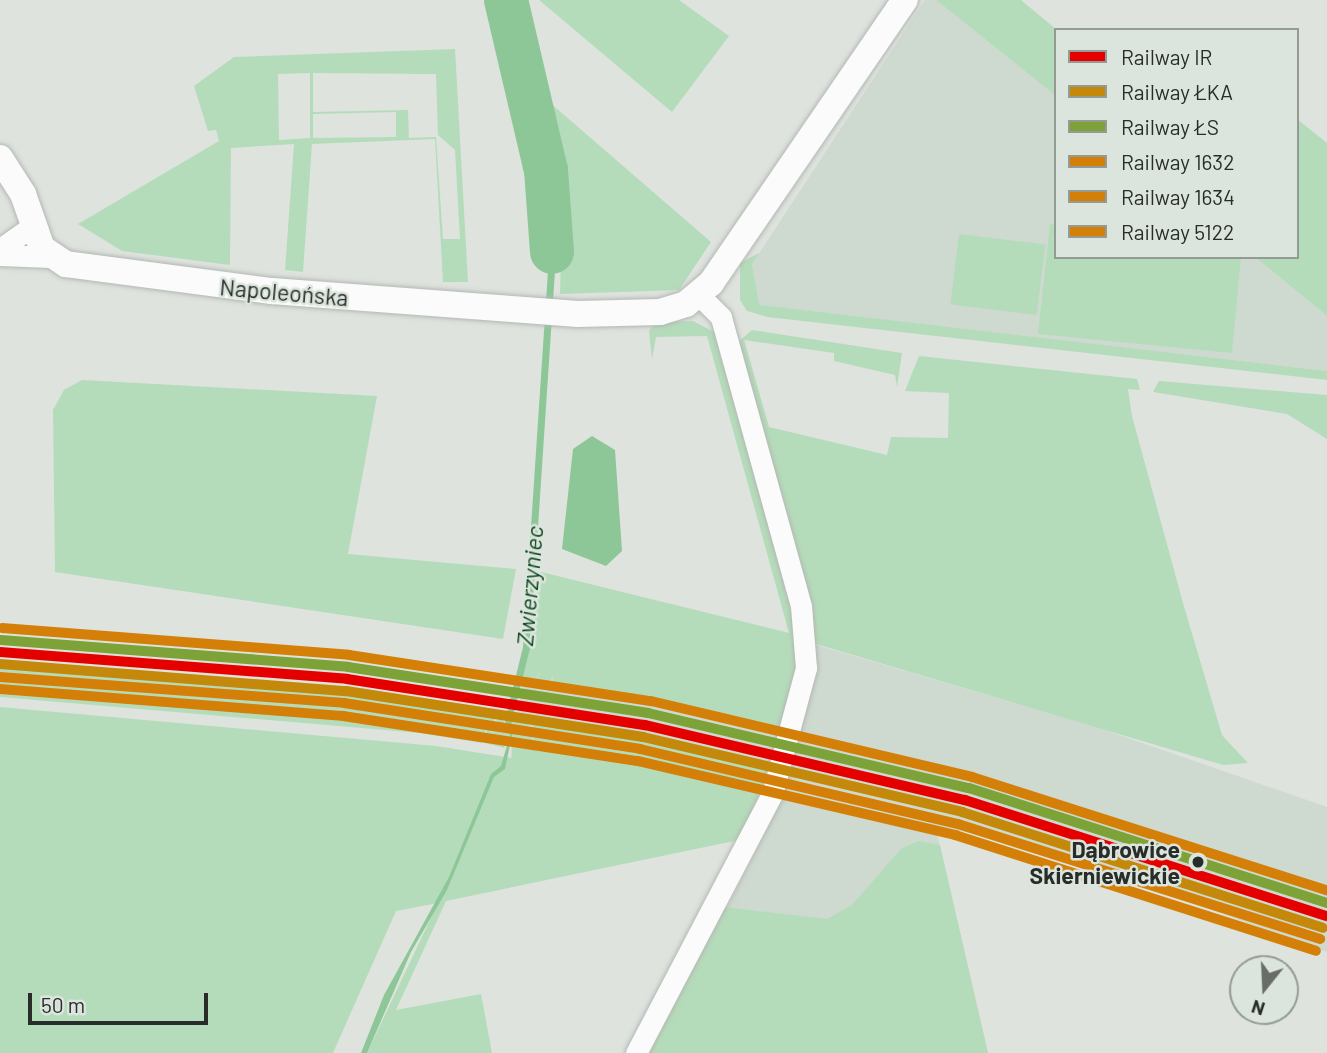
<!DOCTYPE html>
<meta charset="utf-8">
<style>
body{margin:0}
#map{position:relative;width:1327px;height:1053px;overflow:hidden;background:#dee3de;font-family:Barlow,sans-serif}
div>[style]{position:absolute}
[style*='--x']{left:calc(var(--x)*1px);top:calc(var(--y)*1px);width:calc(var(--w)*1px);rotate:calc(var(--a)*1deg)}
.built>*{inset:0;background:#ced9cf}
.green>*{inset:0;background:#b5dcba;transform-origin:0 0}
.water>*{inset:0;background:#8ec797}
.stream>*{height:7px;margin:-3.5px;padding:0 3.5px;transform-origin:3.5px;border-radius:3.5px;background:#8ec797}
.river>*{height:44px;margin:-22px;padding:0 22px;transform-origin:22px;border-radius:22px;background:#8ec797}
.roads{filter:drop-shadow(0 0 2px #b4b8b4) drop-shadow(0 0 2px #b4b8b4)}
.minor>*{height:21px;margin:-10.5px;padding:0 10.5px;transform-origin:10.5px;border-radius:10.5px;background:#fafbfa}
.tertiary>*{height:26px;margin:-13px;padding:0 13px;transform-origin:13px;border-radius:13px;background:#fafbfa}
.rail-1>*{height:10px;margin:-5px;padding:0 5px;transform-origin:5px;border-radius:5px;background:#e50000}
.rail-2>*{height:10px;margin:-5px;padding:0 5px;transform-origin:5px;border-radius:5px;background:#c4880a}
.rail-3>*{height:10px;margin:-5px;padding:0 5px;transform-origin:5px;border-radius:5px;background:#7da237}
.rail-4>*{height:10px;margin:-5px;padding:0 5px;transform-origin:5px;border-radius:5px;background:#d48008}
.rail-5>*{height:10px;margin:-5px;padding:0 5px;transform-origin:5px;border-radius:5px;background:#d48008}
.rail-6>*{height:10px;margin:-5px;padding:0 5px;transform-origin:5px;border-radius:5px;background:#d48008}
.dots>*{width:19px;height:19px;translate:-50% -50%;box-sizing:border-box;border:4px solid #dce5dd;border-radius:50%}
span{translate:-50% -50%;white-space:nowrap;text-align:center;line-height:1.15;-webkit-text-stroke:5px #dce5dd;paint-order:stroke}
.street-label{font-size:23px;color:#292d2a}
.stop-label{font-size:23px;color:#292d2a;font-weight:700}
.right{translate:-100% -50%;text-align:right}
.water-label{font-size:24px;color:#0d481e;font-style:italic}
.legend{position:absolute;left:1054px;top:28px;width:245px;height:231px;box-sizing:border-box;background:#dce5dd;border:2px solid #949b95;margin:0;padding:9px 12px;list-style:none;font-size:21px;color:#292d2a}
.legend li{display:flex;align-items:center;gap:14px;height:35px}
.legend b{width:35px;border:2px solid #949b95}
.north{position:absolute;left:1229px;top:955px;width:70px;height:70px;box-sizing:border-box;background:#dce5dd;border:2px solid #949b95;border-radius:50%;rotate:198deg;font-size:19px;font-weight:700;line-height:28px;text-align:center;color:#292d2a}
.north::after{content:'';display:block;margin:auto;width:24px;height:32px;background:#686d69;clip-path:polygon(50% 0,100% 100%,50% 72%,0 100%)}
.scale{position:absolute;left:28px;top:993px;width:180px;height:32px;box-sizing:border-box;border:4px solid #292d2a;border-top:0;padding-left:9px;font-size:21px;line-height:24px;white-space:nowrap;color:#292d2a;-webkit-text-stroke:5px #dce5dd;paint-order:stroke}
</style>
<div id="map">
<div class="built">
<div style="clip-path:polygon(925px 0,936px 0,1056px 96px,1056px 257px,1255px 257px,1327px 316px,1327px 371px,758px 305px,752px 264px)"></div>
<div style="clip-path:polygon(541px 572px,759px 628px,1099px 728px,1327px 807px,1327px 952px,1055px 853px,935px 825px,988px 1053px,654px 1053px,783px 797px,509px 770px)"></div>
</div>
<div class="green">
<div style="clip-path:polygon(539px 0,679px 0,729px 36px,672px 112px)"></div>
<div style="clip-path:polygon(936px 0,1021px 0,1057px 30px,1056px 96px)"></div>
<div style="clip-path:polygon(evenodd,455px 49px,468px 282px,443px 282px,435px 139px,312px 144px,303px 272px,285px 270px,294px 144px,231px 148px,230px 265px,122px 251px,78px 224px,219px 141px,216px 130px,208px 131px,194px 86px,234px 57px,455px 49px,310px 73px,310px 138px,279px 140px,278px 74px,310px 73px,455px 49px,313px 73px,436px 74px,438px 135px,455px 150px,460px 239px,443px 239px,436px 137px,409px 138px,408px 110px,313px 112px,313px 73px,455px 49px,396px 112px,396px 137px,313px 138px,313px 114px,396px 112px)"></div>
<div style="clip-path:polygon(541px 95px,711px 242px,679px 290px,560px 294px,562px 213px)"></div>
<div style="clip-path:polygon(1297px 119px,1327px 143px,1327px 316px,1255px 257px,1297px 257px)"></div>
<div style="clip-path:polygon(1050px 224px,1056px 225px,1056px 257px,1241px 257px,1232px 353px,1038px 334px)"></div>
<div style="left:959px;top:234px;width:87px;height:71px;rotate:7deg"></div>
<div style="clip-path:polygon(759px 253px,752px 264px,759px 305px,1327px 371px,1327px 380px,767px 317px,747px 311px,740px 300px,740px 263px)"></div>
<div style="clip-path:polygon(693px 321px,716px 333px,792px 608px,797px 665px,784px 731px,553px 683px,553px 674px,550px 682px,537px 678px,541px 671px,535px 678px,521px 676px,541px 572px,789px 633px,707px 336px,656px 337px,652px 359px,649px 331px,655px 322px)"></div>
<div style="clip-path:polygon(752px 330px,902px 353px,897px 387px,895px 375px,834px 361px,834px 353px,744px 340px,769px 427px,887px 455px,891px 437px,948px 438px,949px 393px,905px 391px,919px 356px,1137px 379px,1140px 390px,1128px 389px,1132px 416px,1183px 603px,1222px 735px,1248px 763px,1223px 765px,816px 644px,738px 342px)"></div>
<div style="clip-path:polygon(82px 380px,377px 396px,348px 554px,516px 569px,503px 639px,55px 572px,53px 410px,64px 390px)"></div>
<div style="clip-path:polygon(1159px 381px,1327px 395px,1327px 439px,1287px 414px,1153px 392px)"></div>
<div style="clip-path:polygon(0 661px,312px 685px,497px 711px,491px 735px,500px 713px,510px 735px,504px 748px,485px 743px,487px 725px,482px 743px,420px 733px,0 697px)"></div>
<div style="clip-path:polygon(0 707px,436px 746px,512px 758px,510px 714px,530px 716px,528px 725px,534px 745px,533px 715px,774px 762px,739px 840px,446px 901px,396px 1010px,481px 994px,492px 1053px,367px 1053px,438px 903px,396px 911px,333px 1053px,0 1053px)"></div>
<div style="clip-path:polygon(918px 841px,940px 845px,988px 1053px,645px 1053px,724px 907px,827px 919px,852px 905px,901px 849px)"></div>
</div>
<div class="water">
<div style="clip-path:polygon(592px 436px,615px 450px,622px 551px,606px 566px,562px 549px,573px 449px)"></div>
<div style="clip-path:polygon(504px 713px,510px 714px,513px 731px,505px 769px,494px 777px,447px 890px,411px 952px,367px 1053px,361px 1053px,384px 995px,449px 877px,491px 774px,501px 766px,510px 735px)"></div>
</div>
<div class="stream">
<div style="--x:508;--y:720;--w:75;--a:-76.1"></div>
<div style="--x:526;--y:647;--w:396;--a:-86.2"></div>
</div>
<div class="river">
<div style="--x:506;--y:0;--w:175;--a:76.8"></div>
<div style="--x:546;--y:170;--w:82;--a:85.8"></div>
</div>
<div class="roads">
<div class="minor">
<div style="--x:0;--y:249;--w:38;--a:-35"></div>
<div style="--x:0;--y:255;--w:51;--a:2.2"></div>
<div style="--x:636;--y:1053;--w:293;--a:-62.3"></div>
<div style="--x:772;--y:794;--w:131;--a:-74.9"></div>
<div style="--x:806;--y:668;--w:62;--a:-94.6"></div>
<div style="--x:801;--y:606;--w:300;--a:-105.5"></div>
<div style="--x:721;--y:317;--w:30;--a:-135"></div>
</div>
<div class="tertiary">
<div style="--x:0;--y:158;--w:43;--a:57.4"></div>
<div style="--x:23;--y:194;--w:57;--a:70.6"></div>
<div style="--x:42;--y:248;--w:29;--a:34"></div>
<div style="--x:66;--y:264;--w:208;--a:7.5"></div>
<div style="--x:272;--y:291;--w:307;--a:4.3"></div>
<div style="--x:578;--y:314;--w:82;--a:-1.4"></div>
<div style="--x:660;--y:312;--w:27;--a:-17"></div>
<div style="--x:686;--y:304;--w:33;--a:-40"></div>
<div style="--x:711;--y:283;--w:343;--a:-55.6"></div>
</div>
</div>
<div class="rail-1">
<div style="--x:0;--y:652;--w:348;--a:4.4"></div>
<div style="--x:347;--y:679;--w:302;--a:8.8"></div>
<div style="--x:645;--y:725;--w:329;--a:13.2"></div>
<div style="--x:965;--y:800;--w:380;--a:17.8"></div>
</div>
<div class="rail-2">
<div style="--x:0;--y:664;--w:347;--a:4.5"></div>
<div style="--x:346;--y:691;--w:301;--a:8.8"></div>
<div style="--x:643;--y:737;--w:328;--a:13.2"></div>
<div style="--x:962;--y:812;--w:379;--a:17.8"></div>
</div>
<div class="rail-3">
<div style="--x:1;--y:640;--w:348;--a:4.4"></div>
<div style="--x:348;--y:667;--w:304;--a:8.7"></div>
<div style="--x:648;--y:713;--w:330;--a:13.2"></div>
<div style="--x:969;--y:788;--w:376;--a:17.8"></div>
</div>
<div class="rail-4">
<div style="--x:0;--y:677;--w:345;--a:4.3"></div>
<div style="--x:344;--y:703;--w:300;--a:8.8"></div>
<div style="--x:640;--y:749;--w:327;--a:13.3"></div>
<div style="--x:958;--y:824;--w:380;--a:17.6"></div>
</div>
<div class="rail-5">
<div style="--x:2;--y:628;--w:348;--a:4.4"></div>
<div style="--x:349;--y:655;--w:305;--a:8.7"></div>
<div style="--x:651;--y:701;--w:330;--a:13.3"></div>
<div style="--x:972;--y:777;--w:373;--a:17.7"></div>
</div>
<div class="rail-6">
<div style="--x:0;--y:689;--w:344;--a:4.5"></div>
<div style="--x:343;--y:716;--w:298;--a:8.7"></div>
<div style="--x:638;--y:761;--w:326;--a:13.1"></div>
<div style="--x:955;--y:835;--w:379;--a:17.8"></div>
</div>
<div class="dots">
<div style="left:1198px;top:862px;background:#292d2a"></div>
</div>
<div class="street-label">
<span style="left:284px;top:292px;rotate:5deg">Napoleońska</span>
</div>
<div class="stop-label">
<span class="right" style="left:1180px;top:862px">Dąbrowice<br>Skierniewickie</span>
</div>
<div class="water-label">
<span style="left:529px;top:586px;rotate:-85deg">Zwierzyniec</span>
</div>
<ul class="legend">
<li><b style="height:9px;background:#e50000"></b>Railway IR</li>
<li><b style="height:9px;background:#c4880a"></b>Railway ŁKA</li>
<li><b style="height:9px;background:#7da237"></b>Railway ŁS</li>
<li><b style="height:9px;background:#d48008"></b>Railway 1632</li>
<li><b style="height:9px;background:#d48008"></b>Railway 1634</li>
<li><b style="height:9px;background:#d48008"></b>Railway 5122</li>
</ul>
<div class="north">N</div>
<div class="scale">50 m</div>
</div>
